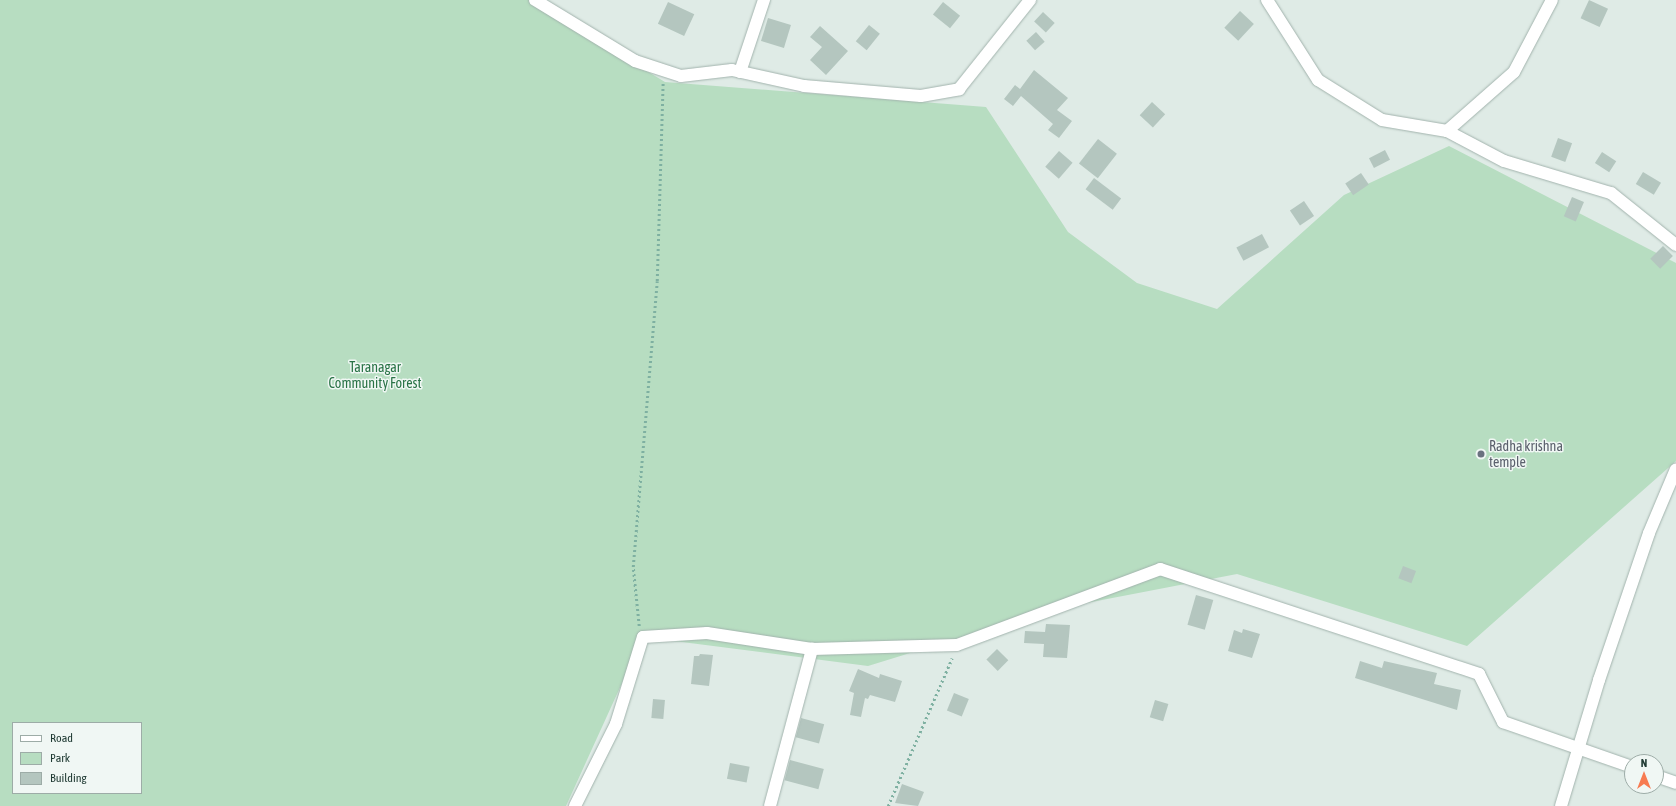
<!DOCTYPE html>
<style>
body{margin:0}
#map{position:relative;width:1676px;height:806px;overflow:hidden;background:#dfebe6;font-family:"Asap Condensed",sans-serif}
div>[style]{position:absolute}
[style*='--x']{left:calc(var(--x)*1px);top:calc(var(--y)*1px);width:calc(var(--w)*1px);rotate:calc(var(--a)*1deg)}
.green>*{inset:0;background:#b7ddc1}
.building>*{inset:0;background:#b4c6bf;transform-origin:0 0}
.path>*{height:2.5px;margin-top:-1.25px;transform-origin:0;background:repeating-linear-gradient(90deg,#7eb0a1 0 2px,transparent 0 5px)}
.roads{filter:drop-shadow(0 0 1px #a2b3ad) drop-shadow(0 0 1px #a2b3ad)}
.minor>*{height:12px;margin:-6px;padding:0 6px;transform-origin:6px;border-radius:6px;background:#fff}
.dots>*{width:11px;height:11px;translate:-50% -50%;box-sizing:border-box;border:2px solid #f0f7f4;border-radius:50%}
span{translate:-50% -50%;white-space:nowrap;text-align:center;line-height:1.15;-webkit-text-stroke:3px #f0f7f4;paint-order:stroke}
.park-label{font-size:14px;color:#297346}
.worship-label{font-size:14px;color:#5b616d}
.left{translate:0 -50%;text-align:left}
.legend{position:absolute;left:12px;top:722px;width:130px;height:72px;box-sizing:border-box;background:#f0f7f4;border:1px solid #9daca7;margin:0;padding:5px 7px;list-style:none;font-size:12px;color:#203b34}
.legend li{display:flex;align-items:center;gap:8px;height:20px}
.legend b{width:20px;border:1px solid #9daca7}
.north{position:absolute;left:1624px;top:754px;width:40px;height:40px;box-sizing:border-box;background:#f0f7f4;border:1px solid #9daca7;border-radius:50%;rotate:0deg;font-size:11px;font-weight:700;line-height:16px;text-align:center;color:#203b34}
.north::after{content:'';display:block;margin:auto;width:14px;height:18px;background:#f77b51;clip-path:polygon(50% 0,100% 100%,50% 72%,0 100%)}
</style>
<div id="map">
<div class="green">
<div style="clip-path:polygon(evenodd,0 0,529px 0,665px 82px,986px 107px,1068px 232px,1137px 283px,1217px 309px,1344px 195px,1449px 146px,1676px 263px,1676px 461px,1467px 646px,1237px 574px,1050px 610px,868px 666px,643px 637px,566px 806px,0 806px,0 0,13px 723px,141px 723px,141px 793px,13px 793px,13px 723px)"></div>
</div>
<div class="building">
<div style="left:1589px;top:0;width:21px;height:20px;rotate:25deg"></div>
<div style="left:668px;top:2px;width:29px;height:24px;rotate:25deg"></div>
<div style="left:943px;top:2px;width:22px;height:16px;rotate:39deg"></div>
<div style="left:1240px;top:11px;width:19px;height:23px;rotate:43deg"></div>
<div style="left:1043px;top:12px;width:16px;height:13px;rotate:43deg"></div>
<div style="left:768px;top:18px;width:24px;height:24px;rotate:17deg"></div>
<div style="left:869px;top:25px;width:14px;height:21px;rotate:39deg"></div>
<div style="clip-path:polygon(820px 26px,848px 51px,826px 75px,810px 60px,822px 47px,810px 37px)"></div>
<div style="left:1036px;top:32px;width:13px;height:13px;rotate:48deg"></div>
<div style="clip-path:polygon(1034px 70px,1068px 98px,1057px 110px,1072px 121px,1059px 138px,1048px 130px,1053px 124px,1021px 96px,1013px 106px,1004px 99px,1015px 85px,1020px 89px)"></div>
<div style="left:1152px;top:102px;width:18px;height:18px;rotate:43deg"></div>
<div style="left:1558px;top:138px;width:15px;height:20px;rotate:20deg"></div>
<div style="left:1098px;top:139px;width:24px;height:31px;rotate:38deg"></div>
<div style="left:1385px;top:150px;width:11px;height:18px;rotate:63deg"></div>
<div style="left:1059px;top:151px;width:18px;height:21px;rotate:41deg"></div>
<div style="left:1602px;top:152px;width:17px;height:13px;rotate:33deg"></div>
<div style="left:1643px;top:172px;width:21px;height:14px;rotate:31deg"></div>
<div style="left:1361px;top:173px;width:14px;height:19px;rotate:56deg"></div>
<div style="left:1094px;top:178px;width:34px;height:14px;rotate:37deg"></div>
<div style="left:1572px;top:197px;width:13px;height:21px;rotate:23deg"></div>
<div style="left:1304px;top:201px;width:18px;height:17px;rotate:56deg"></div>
<div style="left:1262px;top:234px;width:15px;height:29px;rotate:62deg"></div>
<div style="left:1663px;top:246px;width:14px;height:18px;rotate:45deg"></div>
<div style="left:1403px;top:566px;width:14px;height:13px;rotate:21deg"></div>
<div style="left:1196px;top:595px;width:18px;height:31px;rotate:16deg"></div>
<div style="clip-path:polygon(1046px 624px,1070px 625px,1067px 658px,1043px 657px,1044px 644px,1024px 643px,1025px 631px,1045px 632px)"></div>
<div style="clip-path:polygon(1243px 629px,1260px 634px,1252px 658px,1228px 651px,1234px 630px,1242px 633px)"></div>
<div style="left:997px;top:649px;width:16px;height:15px;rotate:45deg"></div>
<div style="clip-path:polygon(700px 654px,713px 655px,709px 686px,691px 684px,694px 656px,699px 656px)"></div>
<div style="clip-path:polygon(1360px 661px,1382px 668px,1384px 661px,1437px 673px,1434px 684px,1461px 690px,1457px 710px,1355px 678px)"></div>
<div style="clip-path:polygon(858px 669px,879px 678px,880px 674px,902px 681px,895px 702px,870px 695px,868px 699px,865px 698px,861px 717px,850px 715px,854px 693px,849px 691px)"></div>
<div style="left:954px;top:693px;width:16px;height:19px;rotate:22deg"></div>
<div style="left:653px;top:699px;width:12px;height:19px;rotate:5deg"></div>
<div style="left:1155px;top:700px;width:14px;height:18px;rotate:17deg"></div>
<div style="left:801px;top:718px;width:24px;height:20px;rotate:15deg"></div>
<div style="left:790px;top:760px;width:35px;height:21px;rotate:15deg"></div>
<div style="left:730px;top:763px;width:20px;height:16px;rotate:11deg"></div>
<div style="clip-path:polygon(902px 784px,924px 792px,918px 806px,895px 803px)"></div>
</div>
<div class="path">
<div style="--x:639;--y:626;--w:59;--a:-95.8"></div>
<div style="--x:633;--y:567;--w:287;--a:-85.2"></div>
<div style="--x:657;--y:281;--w:198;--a:-88.3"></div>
<div style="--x:888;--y:806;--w:161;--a:-66.6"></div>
</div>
<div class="roads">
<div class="minor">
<div style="--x:535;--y:0;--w:117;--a:31.4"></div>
<div style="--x:635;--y:61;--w:48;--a:18.1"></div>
<div style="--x:681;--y:76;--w:51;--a:-6.7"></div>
<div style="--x:732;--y:70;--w:74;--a:12.5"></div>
<div style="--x:804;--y:86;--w:117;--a:4.9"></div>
<div style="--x:921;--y:96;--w:39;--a:-10"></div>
<div style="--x:959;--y:89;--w:114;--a:-51.4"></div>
<div style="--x:1267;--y:0;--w:95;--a:57.5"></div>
<div style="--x:1318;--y:80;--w:75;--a:32"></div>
<div style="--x:1382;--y:120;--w:66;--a:9.6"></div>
<div style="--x:1447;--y:131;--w:64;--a:27.8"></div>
<div style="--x:1504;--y:161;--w:112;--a:16.7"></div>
<div style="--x:1611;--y:193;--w:83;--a:38.7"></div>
<div style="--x:740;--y:72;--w:76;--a:-71.6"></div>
<div style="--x:1447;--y:131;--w:89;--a:-41.4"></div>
<div style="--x:1514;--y:72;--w:81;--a:-62.2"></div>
<div style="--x:1656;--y:776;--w:21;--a:19"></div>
<div style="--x:575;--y:806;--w:92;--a:-63.4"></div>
<div style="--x:616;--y:724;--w:91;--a:-72.8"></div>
<div style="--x:643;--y:637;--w:64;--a:-3.6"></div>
<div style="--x:707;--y:633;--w:106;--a:8.7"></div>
<div style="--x:812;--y:649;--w:145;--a:-1.6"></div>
<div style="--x:957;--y:645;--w:217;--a:-20.5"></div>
<div style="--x:1160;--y:569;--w:336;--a:18.2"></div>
<div style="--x:1479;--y:674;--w:54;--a:63.4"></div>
<div style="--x:1503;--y:722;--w:137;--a:19.2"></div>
<div style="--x:770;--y:806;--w:163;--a:-75"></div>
<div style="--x:1561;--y:806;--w:132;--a:-73.2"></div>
<div style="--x:1599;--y:680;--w:155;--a:-71.2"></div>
<div style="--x:1649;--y:533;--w:69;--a:-67.1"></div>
</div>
</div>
<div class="dots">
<div style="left:1481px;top:454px;background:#6b7280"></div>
</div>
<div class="park-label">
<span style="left:375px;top:375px">Taranagar<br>Community Forest</span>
</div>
<div class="worship-label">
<span class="left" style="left:1489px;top:454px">Radha krishna<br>temple</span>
</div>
<ul class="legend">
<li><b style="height:5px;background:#fff"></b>Road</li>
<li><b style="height:11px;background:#b7ddc1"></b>Park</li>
<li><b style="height:11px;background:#b4c6bf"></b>Building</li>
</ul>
<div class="north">N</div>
</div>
